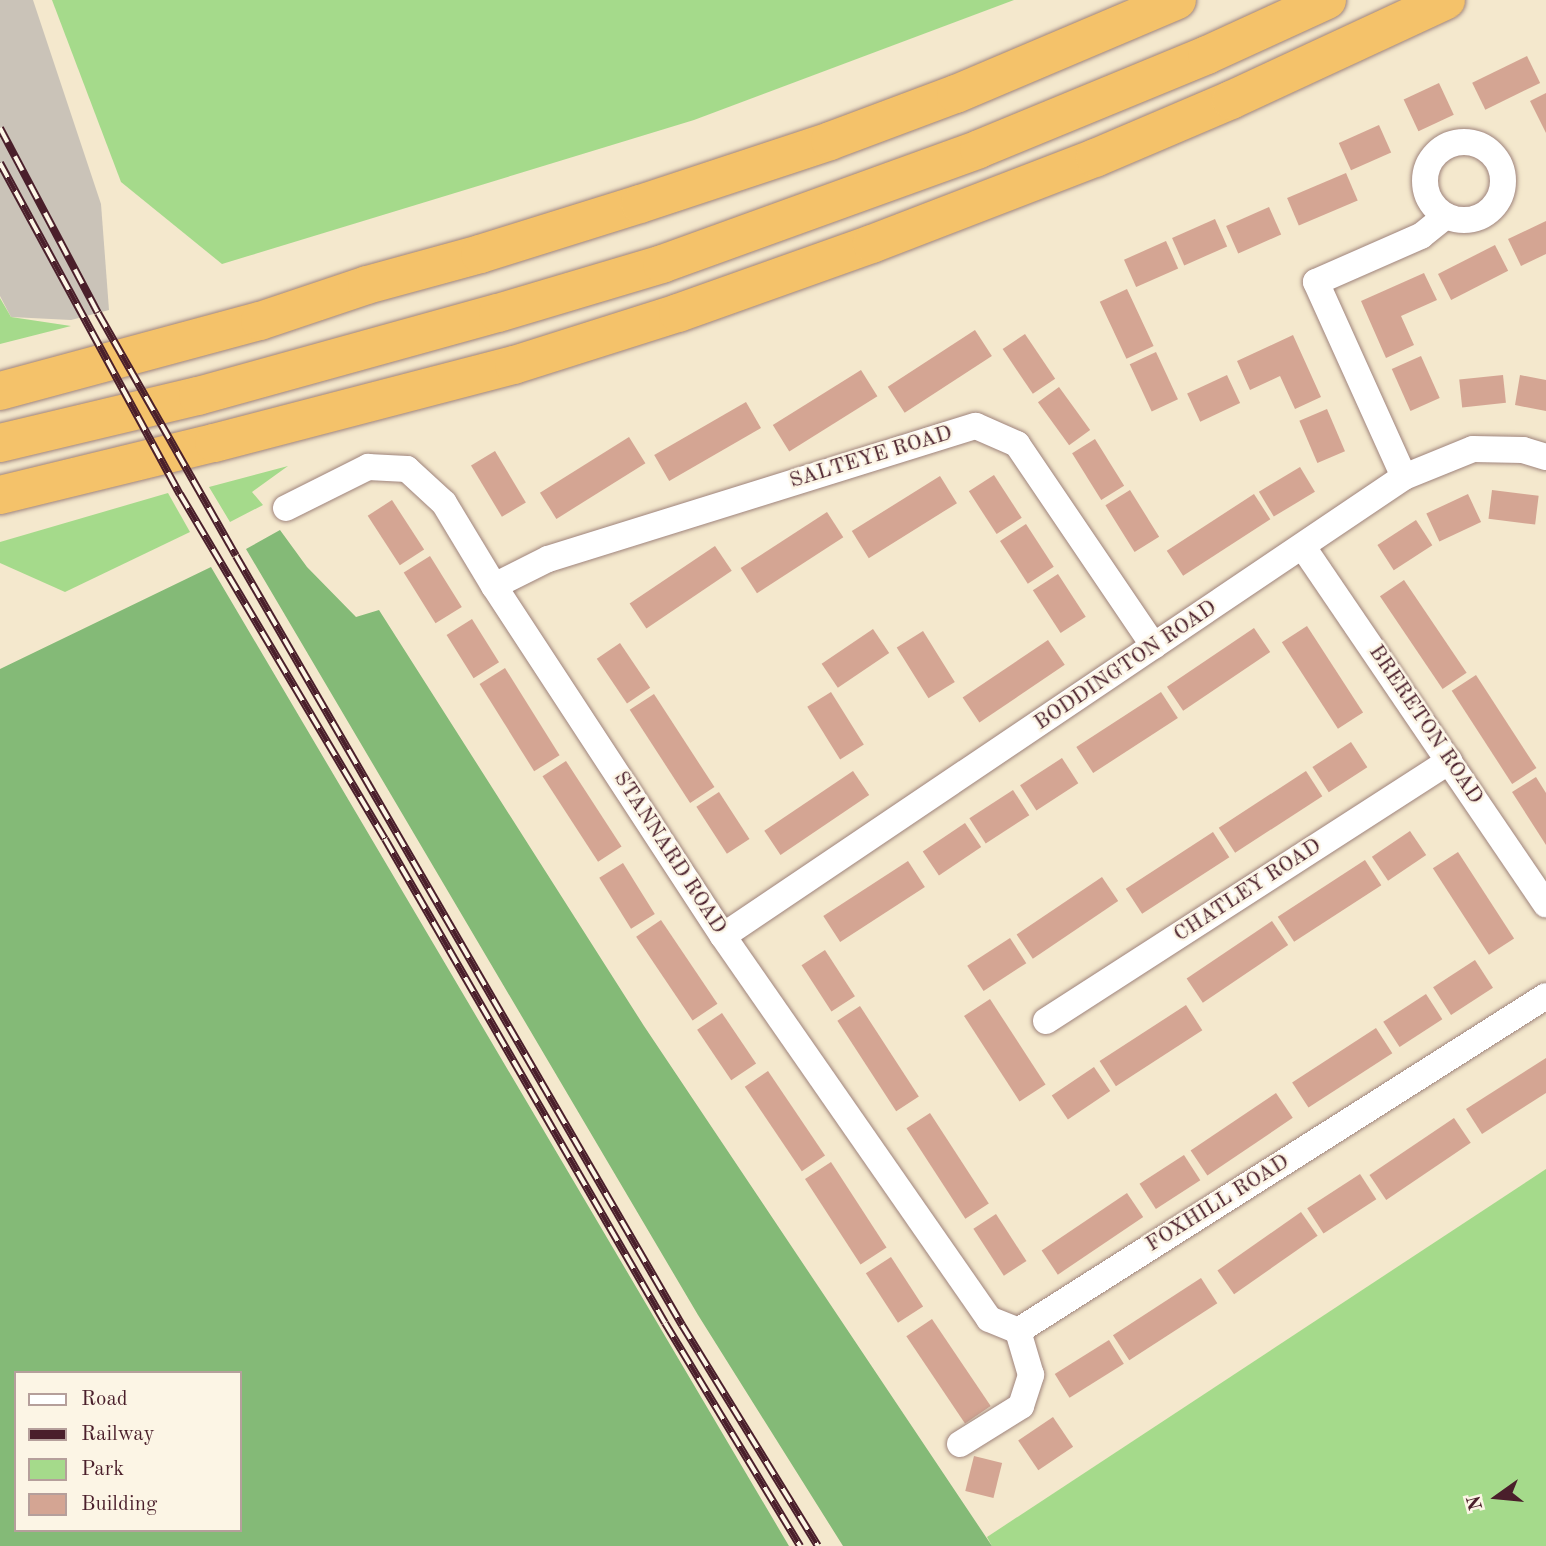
<!DOCTYPE html>
<style>
body{margin:0}
#map{position:relative;width:1546px;height:1546px;overflow:hidden;background:#f4e8cd;font-family:"Old Standard TT",serif}
div>[style]{position:absolute}
[style*='--x']{left:calc(var(--x)*1px);top:calc(var(--y)*1px);width:calc(var(--w)*1px);rotate:calc(var(--a)*1deg)}
.industrial>*{inset:0;background:#cac3b8}
.green>*{inset:0;background:#a5da8b}
.forest>*{inset:0;background:#84ba77}
.building>*{inset:0;background:#d4a593;transform-origin:0 0}
.roads{filter:drop-shadow(0 0 2px #9f847c) drop-shadow(0 0 2px #9f847c)}
.minor>*{height:26px;margin:-13px;padding:0 13px;transform-origin:13px;border-radius:13px;background:#fff}
.minor>.ring{margin:-13px;padding:0;box-sizing:content-box;background:none;border:26px solid #fff;border-radius:50%}
.motorway>*{height:38px;margin:-19px;padding:0 19px;transform-origin:19px;border-radius:19px;background:#f4c26a}
.rail>*{height:8px;margin-top:-4px;transform-origin:0;background:repeating-linear-gradient(90deg,#fcf5e5 0 16px,#4a1f2b 0 32px);box-sizing:border-box;border-block:2px solid #4a1f2b}
span{translate:-50% -50%;white-space:nowrap;text-align:center;line-height:1.15;-webkit-text-stroke:5px #fcf5e5;paint-order:stroke}
.street-label{font-size:21px;color:#4a1f2b}
.legend{position:absolute;left:14px;top:1371px;width:228px;height:161px;box-sizing:border-box;background:#fcf5e5;border:2px solid #b59f9b;margin:0;padding:9px 12px;list-style:none;font-size:21px;color:#4a1f2b}
.legend li{display:flex;align-items:center;gap:14px;height:35px}
.legend b{width:35px;border:2px solid #b59f9b}
.north{position:absolute;left:1462px;top:1462px;width:70px;height:70px;-webkit-text-stroke:5px #fcf5e5;paint-order:stroke;rotate:255deg;font-size:19px;font-weight:700;line-height:28px;text-align:center;color:#4a1f2b}
.north::after{content:'';display:block;margin:auto;width:24px;height:32px;background:#4a1f2b;clip-path:polygon(50% 0,100% 100%,50% 72%,0 100%)}
</style>
<div id="map">
<div class="industrial">
<div style="clip-path:polygon(0 0,33px 0,101px 204px,109px 310px,71px 320px,11px 317px,0 296px)"></div>
</div>
<div class="green">
<div style="clip-path:polygon(52px 0,1014px 0,694px 120px,222px 264px,121px 182px)"></div>
<div style="clip-path:polygon(0 298px,11px 317px,71px 326px,0 344px)"></div>
<div style="clip-path:polygon(288px 466px,252px 492px,263px 505px,230px 522px,209px 487px)"></div>
<div style="clip-path:polygon(168px 493px,190px 532px,65px 592px,0 563px,0 542px)"></div>
<div style="clip-path:polygon(1546px 1169px,1546px 1546px,992px 1546px,987px 1537px)"></div>
</div>
<div class="forest">
<div style="clip-path:polygon(280px 530px,307px 567px,356px 617px,379px 610px,644px 1026px,992px 1546px,843px 1546px,698px 1315px,246px 549px)"></div>
<div style="clip-path:polygon(evenodd,211px 567px,789px 1546px,0 1546px,0 669px,211px 567px,16px 1373px,240px 1373px,240px 1530px,16px 1530px,16px 1373px)"></div>
</div>
<div class="building">
<div style="left:1527px;top:56px;width:30px;height:61px;rotate:64deg"></div>
<div style="left:1439px;top:83px;width:35px;height:39px;rotate:65deg"></div>
<div style="clip-path:polygon(1546px 93px,1546px 133px,1530px 101px)"></div>
<div style="left:1379px;top:125px;width:30px;height:44px;rotate:66deg"></div>
<div style="left:1346px;top:173px;width:30px;height:64px;rotate:67deg"></div>
<div style="left:1269px;top:207px;width:30px;height:47px;rotate:66deg"></div>
<div style="left:1215px;top:219px;width:30px;height:47px;rotate:66deg"></div>
<div style="clip-path:polygon(1546px 221px,1546px 254px,1521px 266px,1508px 239px)"></div>
<div style="left:1166px;top:241px;width:30px;height:46px;rotate:66deg"></div>
<div style="left:1495px;top:245px;width:29px;height:64px;rotate:63deg"></div>
<div style="clip-path:polygon(1424px 273px,1437px 300px,1401px 316px,1414px 345px,1386px 358px,1361px 301px)"></div>
<div style="left:1127px;top:289px;width:63px;height:30px;rotate:65deg"></div>
<div style="left:975px;top:330px;width:31px;height:104px;rotate:57deg"></div>
<div style="left:1025px;top:334px;width:54px;height:27px;rotate:56deg"></div>
<div style="clip-path:polygon(1293px 335px,1321px 397px,1295px 409px,1280px 376px,1250px 390px,1237px 361px)"></div>
<div style="left:1156px;top:352px;width:52px;height:29px;rotate:65deg"></div>
<div style="left:1421px;top:356px;width:46px;height:32px;rotate:66deg"></div>
<div style="left:861px;top:370px;width:31px;height:104px;rotate:58deg"></div>
<div style="left:1227px;top:375px;width:31px;height:44px;rotate:65deg"></div>
<div style="left:1503px;top:375px;width:28px;height:44px;rotate:84deg"></div>
<div style="clip-path:polygon(1520px 375px,1546px 380px,1546px 411px,1515px 405px)"></div>
<div style="left:1059px;top:387px;width:53px;height:26px;rotate:54deg"></div>
<div style="left:746px;top:402px;width:30px;height:106px;rotate:60deg"></div>
<div style="left:1327px;top:409px;width:46px;height:30px;rotate:67deg"></div>
<div style="left:629px;top:437px;width:31px;height:105px;rotate:58deg"></div>
<div style="left:1095px;top:439px;width:55px;height:27px;rotate:58deg"></div>
<div style="left:495px;top:451px;width:60px;height:28px;rotate:59deg"></div>
<div style="left:1300px;top:467px;width:29px;height:48px;rotate:59deg"></div>
<div style="left:994px;top:475px;width:51px;height:30px;rotate:57deg"></div>
<div style="left:940px;top:476px;width:32px;height:104px;rotate:58deg"></div>
<div style="left:1130px;top:490px;width:55px;height:29px;rotate:58deg"></div>
<div style="left:1492px;top:490px;width:47px;height:29px;rotate:7deg"></div>
<div style="left:1254px;top:494px;width:30px;height:104px;rotate:57deg"></div>
<div style="left:1468px;top:494px;width:31px;height:46px;rotate:65deg"></div>
<div style="left:392px;top:500px;width:59px;height:29px;rotate:57deg"></div>
<div style="left:827px;top:512px;width:30px;height:103px;rotate:57deg"></div>
<div style="left:1416px;top:520px;width:30px;height:46px;rotate:57deg"></div>
<div style="left:1026px;top:524px;width:51px;height:31px;rotate:57deg"></div>
<div style="left:715px;top:546px;width:30px;height:103px;rotate:56deg"></div>
<div style="left:430px;top:556px;width:60px;height:31px;rotate:58deg"></div>
<div style="left:1058px;top:574px;width:51px;height:30px;rotate:57deg"></div>
<div style="left:1404px;top:580px;width:112px;height:29px;rotate:56deg"></div>
<div style="left:472px;top:619px;width:51px;height:30px;rotate:58deg"></div>
<div style="left:1307px;top:626px;width:103px;height:30px;rotate:57deg"></div>
<div style="left:1254px;top:628px;width:29px;height:105px;rotate:56deg"></div>
<div style="left:873px;top:629px;width:29px;height:62px;rotate:56deg"></div>
<div style="left:923px;top:631px;width:60px;height:31px;rotate:58deg"></div>
<div style="left:1048px;top:640px;width:30px;height:103px;rotate:56deg"></div>
<div style="left:620px;top:643px;width:54px;height:28px;rotate:56deg"></div>
<div style="left:505px;top:668px;width:103px;height:30px;rotate:58deg"></div>
<div style="left:1476px;top:675px;width:111px;height:29px;rotate:57deg"></div>
<div style="left:831px;top:692px;width:62px;height:28px;rotate:58deg"></div>
<div style="left:1161px;top:692px;width:31px;height:101px;rotate:57deg"></div>
<div style="left:654px;top:694px;width:111px;height:29px;rotate:57deg"></div>
<div style="left:1351px;top:742px;width:30px;height:46px;rotate:57deg"></div>
<div style="left:1062px;top:758px;width:30px;height:50px;rotate:57deg"></div>
<div style="left:566px;top:761px;width:102px;height:28px;rotate:57deg"></div>
<div style="left:853px;top:771px;width:29px;height:107px;rotate:56deg"></div>
<div style="left:1306px;top:771px;width:30px;height:104px;rotate:57deg"></div>
<div style="clip-path:polygon(1536px 777px,1546px 793px,1546px 845px,1512px 792px)"></div>
<div style="left:1013px;top:790px;width:30px;height:52px;rotate:57deg"></div>
<div style="left:719px;top:792px;width:56px;height:27px;rotate:57deg"></div>
<div style="left:965px;top:823px;width:29px;height:51px;rotate:56deg"></div>
<div style="left:1410px;top:831px;width:29px;height:46px;rotate:56deg"></div>
<div style="left:1213px;top:832px;width:30px;height:104px;rotate:57deg"></div>
<div style="left:1458px;top:852px;width:103px;height:30px;rotate:57deg"></div>
<div style="left:1365px;top:860px;width:30px;height:104px;rotate:57deg"></div>
<div style="left:908px;top:861px;width:31px;height:101px;rotate:57deg"></div>
<div style="left:623px;top:863px;width:60px;height:28px;rotate:58deg"></div>
<div style="left:1102px;top:877px;width:29px;height:103px;rotate:56deg"></div>
<div style="left:661px;top:920px;width:101px;height:30px;rotate:56deg"></div>
<div style="left:1272px;top:921px;width:29px;height:103px;rotate:56deg"></div>
<div style="left:1010px;top:938px;width:30px;height:51px;rotate:57deg"></div>
<div style="left:825px;top:950px;width:55px;height:28px;rotate:57deg"></div>
<div style="left:1475px;top:960px;width:33px;height:50px;rotate:57deg"></div>
<div style="left:1426px;top:994px;width:30px;height:51px;rotate:57deg"></div>
<div style="left:990px;top:999px;width:102px;height:31px;rotate:57deg"></div>
<div style="left:1186px;top:1005px;width:30px;height:103px;rotate:57deg"></div>
<div style="left:860px;top:1006px;width:108px;height:27px;rotate:57deg"></div>
<div style="left:722px;top:1013px;width:61px;height:30px;rotate:56deg"></div>
<div style="left:1376px;top:1028px;width:30px;height:100px;rotate:57deg"></div>
<div style="clip-path:polygon(1546px 1058px,1546px 1093px,1482px 1134px,1466px 1109px)"></div>
<div style="left:1094px;top:1067px;width:29px;height:51px;rotate:56deg"></div>
<div style="left:768px;top:1071px;width:102px;height:28px;rotate:56deg"></div>
<div style="left:1276px;top:1093px;width:30px;height:103px;rotate:56deg"></div>
<div style="left:930px;top:1113px;width:108px;height:28px;rotate:57deg"></div>
<div style="left:1454px;top:1118px;width:30px;height:102px;rotate:56deg"></div>
<div style="left:1184px;top:1155px;width:30px;height:53px;rotate:57deg"></div>
<div style="left:831px;top:1162px;width:102px;height:31px;rotate:57deg"></div>
<div style="left:1360px;top:1174px;width:30px;height:63px;rotate:57deg"></div>
<div style="left:1127px;top:1193px;width:29px;height:103px;rotate:56deg"></div>
<div style="left:1301px;top:1212px;width:29px;height:102px;rotate:55deg"></div>
<div style="left:996px;top:1214px;width:56px;height:27px;rotate:57deg"></div>
<div style="left:891px;top:1257px;width:59px;height:30px;rotate:57deg"></div>
<div style="left:1201px;top:1278px;width:30px;height:105px;rotate:57deg"></div>
<div style="left:932px;top:1319px;width:105px;height:31px;rotate:56deg"></div>
<div style="left:1109px;top:1340px;width:28px;height:64px;rotate:58deg"></div>
<div style="left:1053px;top:1417px;width:36px;height:42px;rotate:56deg"></div>
<div style="left:974px;top:1456px;width:29px;height:36px;rotate:14deg"></div>
</div>
<div class="roads">
<div class="minor">
<div class="ring" style="left:1425px;top:142px;width:52px;height:52px"></div>
<div style="--x:1404;--y:477;--w:214;--a:-114.3"></div>
<div style="--x:1316;--y:282;--w:115;--a:-23.7"></div>
<div style="--x:1421;--y:236;--w:32;--a:-39"></div>
<div style="--x:286;--y:508;--w:92;--a:-26.6"></div>
<div style="--x:368;--y:467;--w:39;--a:3"></div>
<div style="--x:407;--y:469;--w:50;--a:42.6"></div>
<div style="--x:444;--y:503;--w:97;--a:58.9"></div>
<div style="--x:494;--y:586;--w:418;--a:56.8"></div>
<div style="--x:723;--y:936;--w:466;--a:55.2"></div>
<div style="--x:989;--y:1319;--w:31;--a:22"></div>
<div style="--x:1303;--y:547;--w:432;--a:55.8"></div>
<div style="--x:494;--y:586;--w:60;--a:-26.6"></div>
<div style="--x:548;--y:559;--w:448;--a:-17.3"></div>
<div style="--x:976;--y:426;--w:45;--a:23.7"></div>
<div style="--x:1017;--y:444;--w:244;--a:55.9"></div>
<div style="--x:723;--y:936;--w:821;--a:-33.98"></div>
<div style="--x:1404;--y:477;--w:74;--a:-22.1"></div>
<div style="--x:1473;--y:449;--w:50;--a:1.1"></div>
<div style="--x:1523;--y:450;--w:24;--a:17"></div>
<div style="--x:1046;--y:1021;--w:480;--a:-32.8"></div>
<div style="--x:960;--y:1444;--w:72;--a:-31.9"></div>
<div style="--x:1021;--y:1406;--w:33;--a:-72"></div>
<div style="--x:1031;--y:1375;--w:46;--a:-106.5"></div>
<div style="--x:1018;--y:1331;--w:625;--a:-32.39"></div>
</div>
<div class="motorway">
<div style="--x:0;--y:391;--w:269;--a:-15.1"></div>
<div style="--x:260;--y:321;--w:113;--a:-18.6"></div>
<div style="--x:367;--y:285;--w:117;--a:-15.3"></div>
<div style="--x:480;--y:254;--w:168;--a:-17.4"></div>
<div style="--x:640;--y:204;--w:200;--a:-18.3"></div>
<div style="--x:830;--y:141;--w:134;--a:-20.5"></div>
<div style="--x:956;--y:94;--w:240;--a:-23"></div>
<div style="--x:0;--y:443;--w:204;--a:-13.4"></div>
<div style="--x:198;--y:396;--w:311;--a:-15.5"></div>
<div style="--x:498;--y:313;--w:171;--a:-16.6"></div>
<div style="--x:662;--y:264;--w:337;--a:-19.9"></div>
<div style="--x:979;--y:149;--w:247;--a:-22.4"></div>
<div style="--x:1207;--y:55;--w:132;--a:-24.6"></div>
<div style="--x:0;--y:495;--w:220;--a:-13.7"></div>
<div style="--x:214;--y:443;--w:310;--a:-14.6"></div>
<div style="--x:514;--y:365;--w:172;--a:-17.6"></div>
<div style="--x:678;--y:313;--w:206;--a:-19.6"></div>
<div style="--x:872;--y:244;--w:239;--a:-21.1"></div>
<div style="--x:1095;--y:158;--w:148;--a:-23.1"></div>
<div style="--x:1231;--y:100;--w:237;--a:-24.9"></div>
</div>
</div>
<div class="rail">
<div style="--x:0;--y:128;--w:209;--a:62.1"></div>
<div style="--x:98;--y:313;--w:279;--a:60.4"></div>
<div style="--x:236;--y:556;--w:889;--a:59.89"></div>
<div style="--x:682;--y:1325;--w:259;--a:58.4"></div>
<div style="--x:0;--y:163;--w:377;--a:61.5"></div>
<div style="--x:180;--y:494;--w:401;--a:59.3"></div>
<div style="--x:385;--y:839;--w:559;--a:59.95"></div>
<div style="--x:665;--y:1323;--w:261;--a:58.8"></div>
</div>
<div class="street-label">
<span style="left:871px;top:458px;rotate:-17deg">SALTEYE ROAD</span>
<span style="left:1126px;top:666px;rotate:-34deg">BODDINGTON ROAD</span>
<span style="left:1425px;top:725px;rotate:56deg">BRERETON ROAD</span>
<span style="left:669px;top:853px;rotate:57deg">STANNARD ROAD</span>
<span style="left:1248px;top:891px;rotate:-33deg">CHATLEY ROAD</span>
<span style="left:1218px;top:1204px;rotate:-32deg">FOXHILL ROAD</span>
</div>
<ul class="legend">
<li><b style="height:9px;background:#fff"></b>Road</li>
<li><b style="height:9px;background:#4a1f2b"></b>Railway</li>
<li><b style="height:19px;background:#a5da8b"></b>Park</li>
<li><b style="height:19px;background:#d4a593"></b>Building</li>
</ul>
<div class="north">N</div>
</div>
